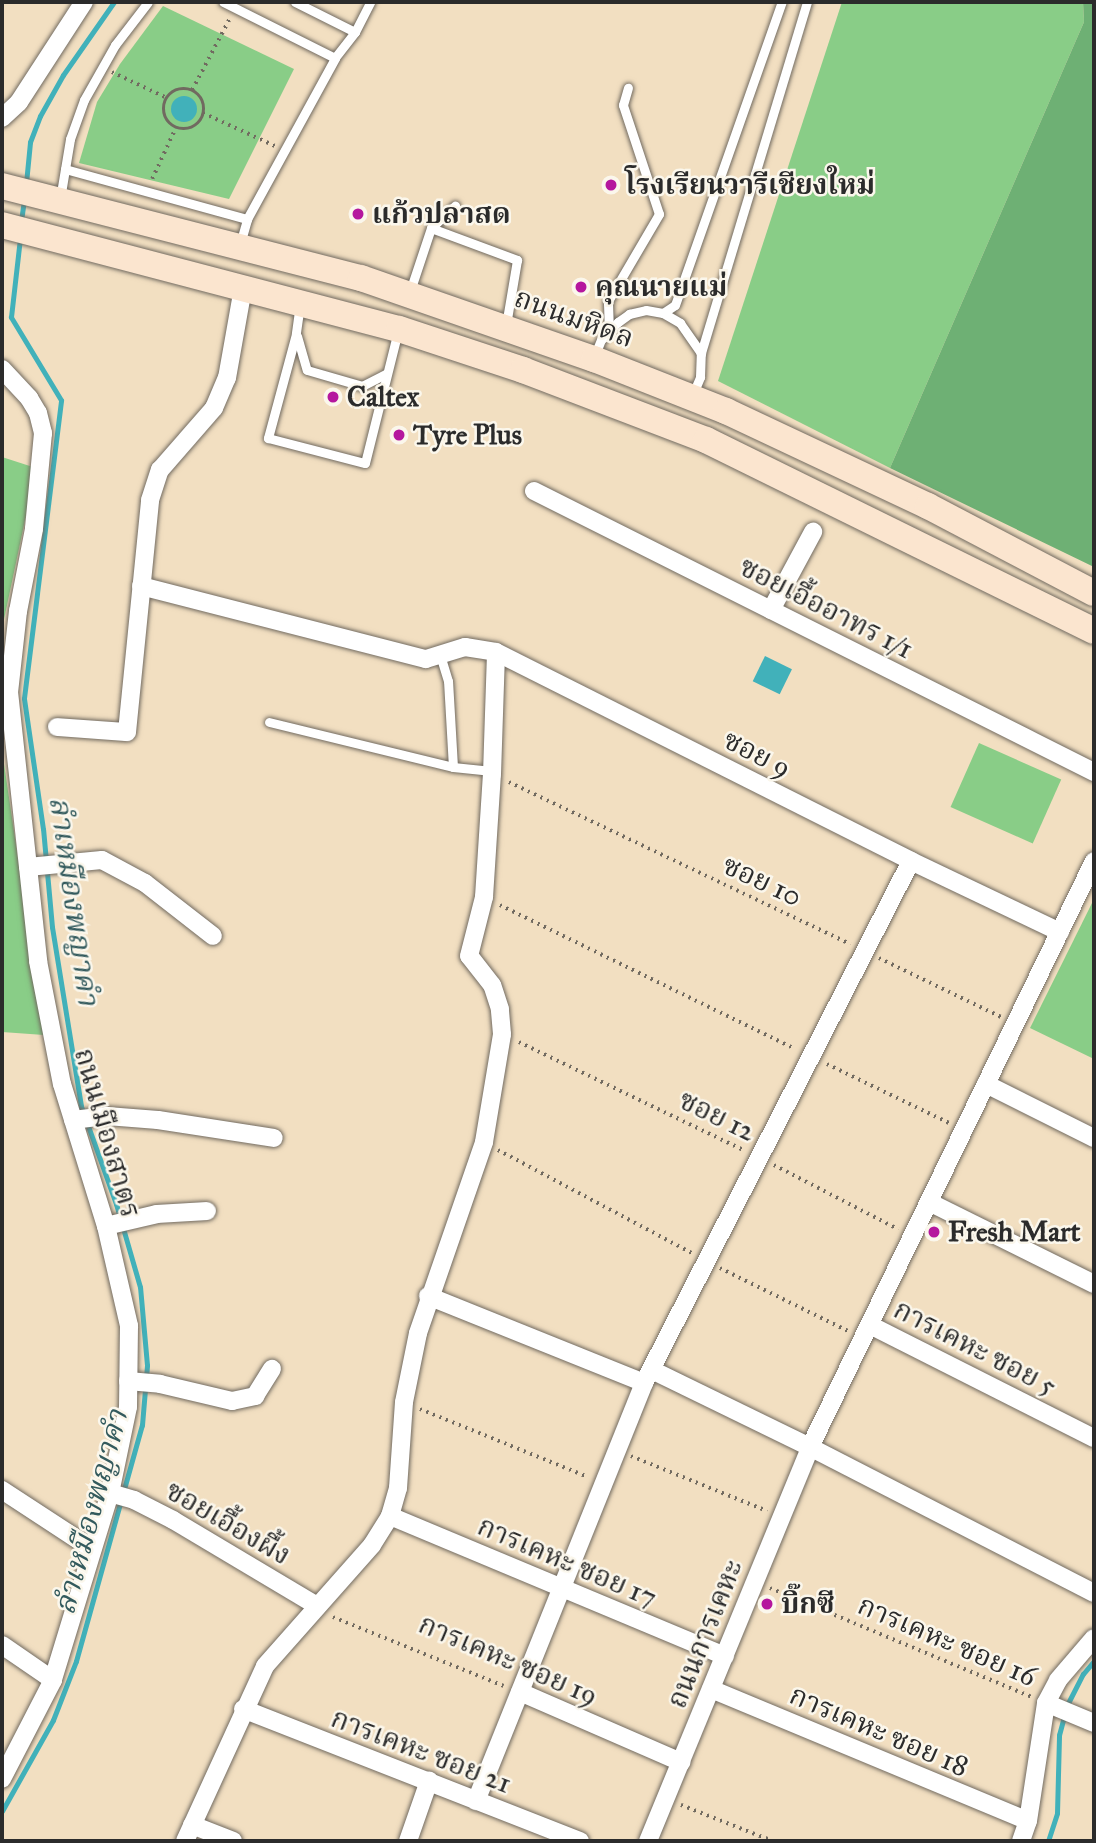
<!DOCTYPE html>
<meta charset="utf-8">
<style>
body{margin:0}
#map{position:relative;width:1096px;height:1843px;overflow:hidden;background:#f2dfc1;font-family:"IM FELL Great Primer","Noto Serif Thai",serif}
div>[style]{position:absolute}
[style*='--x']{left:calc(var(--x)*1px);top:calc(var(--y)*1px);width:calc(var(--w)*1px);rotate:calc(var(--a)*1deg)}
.green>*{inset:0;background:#89cd87;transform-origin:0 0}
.forest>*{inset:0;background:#6eb074}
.water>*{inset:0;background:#41b1ba;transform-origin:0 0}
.round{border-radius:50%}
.stream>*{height:5px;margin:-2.5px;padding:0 2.5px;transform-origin:2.5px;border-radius:2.5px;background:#41b1ba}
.path>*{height:3.5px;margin-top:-1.75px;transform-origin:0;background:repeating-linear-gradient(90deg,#716a60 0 2px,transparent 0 7px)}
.path>.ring{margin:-1.75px;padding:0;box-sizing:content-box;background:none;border:3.5px solid #716a60;border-radius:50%}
.roads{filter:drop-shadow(0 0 2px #716a60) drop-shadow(0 0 2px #716a60)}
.lane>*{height:9px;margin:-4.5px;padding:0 4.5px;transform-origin:4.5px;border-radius:4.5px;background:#fff}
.street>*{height:18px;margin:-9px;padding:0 9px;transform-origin:9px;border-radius:9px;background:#fff}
.secondary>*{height:26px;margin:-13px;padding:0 13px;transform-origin:13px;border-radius:13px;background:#fbe5cf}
.dots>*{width:19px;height:19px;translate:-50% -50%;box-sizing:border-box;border:4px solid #fbf7ec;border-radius:50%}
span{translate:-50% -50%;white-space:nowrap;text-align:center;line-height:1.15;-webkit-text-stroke:5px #fbf7ec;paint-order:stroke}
.poi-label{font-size:28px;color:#2b2b2b;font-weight:700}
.left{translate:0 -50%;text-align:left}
.street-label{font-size:28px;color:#2b2b2b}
.water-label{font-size:30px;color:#335a5d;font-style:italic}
.frame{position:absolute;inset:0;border:4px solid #2b2b2b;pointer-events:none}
</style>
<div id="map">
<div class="green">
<div style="clip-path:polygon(842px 2px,1083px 2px,1084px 22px,890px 468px,718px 381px)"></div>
<div style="clip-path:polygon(163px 6px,294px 69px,229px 199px,79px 163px,97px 102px,120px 64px)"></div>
<div style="clip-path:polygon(2px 457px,36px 468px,2px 629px)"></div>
<div style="left:979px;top:743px;width:90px;height:70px;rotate:24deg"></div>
<div style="clip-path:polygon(2px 750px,44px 1035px,2px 1032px)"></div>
<div style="clip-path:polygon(1094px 899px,1094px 1059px,1030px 1028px)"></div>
</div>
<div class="forest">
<div style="clip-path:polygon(1083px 2px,1094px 2px,1094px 567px,890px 468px,1084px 22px)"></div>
</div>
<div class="water">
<div class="round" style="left:171px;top:96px;width:26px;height:26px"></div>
<div style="left:765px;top:656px;width:30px;height:28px;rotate:26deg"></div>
</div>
<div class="stream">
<div style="--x:26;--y:183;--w:41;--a:-84.4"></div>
<div style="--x:30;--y:142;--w:28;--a:-69"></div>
<div style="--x:40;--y:116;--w:47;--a:-60.7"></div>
<div style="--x:63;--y:75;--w:89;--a:-55.1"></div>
<div style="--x:21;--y:221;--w:22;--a:-82"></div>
<div style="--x:2;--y:1811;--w:104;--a:-60.7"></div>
<div style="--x:53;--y:1720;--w:63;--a:-68.7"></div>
<div style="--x:76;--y:1661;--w:245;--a:-74.4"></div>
<div style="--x:142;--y:1425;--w:60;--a:-85.2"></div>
<div style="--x:147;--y:1365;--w:78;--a:-95.1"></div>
<div style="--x:140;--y:1287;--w:86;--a:-106.1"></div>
<div style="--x:116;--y:1204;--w:104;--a:-109.7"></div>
<div style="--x:81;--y:1106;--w:181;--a:-99.2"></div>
<div style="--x:52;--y:927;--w:98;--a:-95.2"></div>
<div style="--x:43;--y:829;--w:132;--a:-98.3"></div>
<div style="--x:24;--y:698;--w:300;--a:-82.9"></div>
<div style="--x:61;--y:400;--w:97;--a:-121.1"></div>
<div style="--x:11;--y:317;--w:80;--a:-83.5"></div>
<div style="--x:1048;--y:1841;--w:29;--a:-72"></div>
<div style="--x:1057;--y:1813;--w:78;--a:-88.5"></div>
<div style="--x:1059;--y:1735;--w:31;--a:-75"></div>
<div style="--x:1067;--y:1705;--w:35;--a:-63"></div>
<div style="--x:1083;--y:1674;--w:17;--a:-50"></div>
</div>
<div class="path">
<div style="--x:112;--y:72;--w:61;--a:25.3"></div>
<div class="ring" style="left:164px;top:89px;width:36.5px;height:36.5px"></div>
<div style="--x:192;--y:90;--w:81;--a:-62.2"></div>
<div style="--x:203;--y:113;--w:79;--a:24.6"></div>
<div style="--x:152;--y:179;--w:57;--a:-65.2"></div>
<div style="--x:509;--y:782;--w:378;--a:25.4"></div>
<div style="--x:500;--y:905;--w:328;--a:26"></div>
<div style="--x:879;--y:958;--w:136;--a:25.8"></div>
<div style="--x:519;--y:1042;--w:251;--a:25.7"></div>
<div style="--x:827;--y:1064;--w:136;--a:25.8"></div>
<div style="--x:498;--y:1150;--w:220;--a:28"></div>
<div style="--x:774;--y:1165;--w:140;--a:27.3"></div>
<div style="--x:720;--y:1268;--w:143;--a:26.2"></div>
<div style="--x:420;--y:1409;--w:181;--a:22"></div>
<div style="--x:631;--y:1456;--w:147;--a:22"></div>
<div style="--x:770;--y:1588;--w:284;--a:22.6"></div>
<div style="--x:333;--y:1617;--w:184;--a:22"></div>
<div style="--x:681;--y:1805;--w:99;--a:21.4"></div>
</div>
<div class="roads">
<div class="lane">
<div style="--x:295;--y:2;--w:67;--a:26.6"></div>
<div style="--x:355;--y:32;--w:33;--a:128"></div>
<div style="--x:355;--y:32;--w:34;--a:-63"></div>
<div style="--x:65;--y:169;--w:189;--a:15.4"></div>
<div style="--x:247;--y:219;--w:183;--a:-61.3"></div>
<div style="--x:335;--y:58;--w:125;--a:-153.4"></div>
<div style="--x:60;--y:199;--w:61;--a:-80.5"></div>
<div style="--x:70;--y:139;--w:41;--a:-70.3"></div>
<div style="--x:84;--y:100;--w:63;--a:-60.6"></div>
<div style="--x:115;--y:45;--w:54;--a:-52.5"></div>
<div style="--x:431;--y:228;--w:33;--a:-43"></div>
<div style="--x:240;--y:244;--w:26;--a:-74"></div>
<div style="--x:410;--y:291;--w:66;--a:-71.6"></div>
<div style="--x:431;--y:228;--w:92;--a:20.4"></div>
<div style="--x:517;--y:260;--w:66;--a:99.6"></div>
<div style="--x:300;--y:304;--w:30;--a:98"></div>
<div style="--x:296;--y:334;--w:108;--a:105.1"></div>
<div style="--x:268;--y:438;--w:100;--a:14.5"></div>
<div style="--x:365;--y:463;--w:136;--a:-76"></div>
<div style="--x:663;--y:313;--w:14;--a:-34"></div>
<div style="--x:675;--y:305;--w:321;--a:-70.6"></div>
<div style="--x:609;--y:332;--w:31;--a:-92"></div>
<div style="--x:608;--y:301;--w:101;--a:-59.6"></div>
<div style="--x:659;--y:214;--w:115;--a:-108.3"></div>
<div style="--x:623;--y:105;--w:18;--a:-74"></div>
<div style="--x:297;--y:336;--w:35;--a:74"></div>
<div style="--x:307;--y:370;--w:57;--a:16.2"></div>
<div style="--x:362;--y:386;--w:28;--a:-27"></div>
<div style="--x:594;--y:357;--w:18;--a:-68"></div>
<div style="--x:601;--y:340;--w:25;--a:-47"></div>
<div style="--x:618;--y:322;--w:14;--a:-36"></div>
<div style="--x:629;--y:314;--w:17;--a:-13"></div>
<div style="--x:646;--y:310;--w:17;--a:10"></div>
<div style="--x:663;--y:313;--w:20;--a:30"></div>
<div style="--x:680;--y:323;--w:37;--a:55"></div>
<div style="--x:692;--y:396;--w:21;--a:-67"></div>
<div style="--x:700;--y:377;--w:24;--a:-88"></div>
<div style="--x:701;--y:353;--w:367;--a:-73.2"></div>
<div style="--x:269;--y:722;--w:189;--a:13.7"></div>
<div style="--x:453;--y:767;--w:86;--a:-93.3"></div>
<div style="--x:448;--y:681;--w:27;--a:-107"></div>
<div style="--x:453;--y:767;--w:39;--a:6"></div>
</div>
<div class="street">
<div style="--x:2;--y:118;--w:23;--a:-43"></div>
<div style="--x:19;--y:102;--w:119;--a:-57"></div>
<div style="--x:2;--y:369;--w:40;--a:47"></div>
<div style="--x:29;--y:398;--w:17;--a:59"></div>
<div style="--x:38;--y:413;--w:21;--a:76"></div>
<div style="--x:43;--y:433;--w:96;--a:95.4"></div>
<div style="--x:34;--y:529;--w:84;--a:101"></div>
<div style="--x:18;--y:611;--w:81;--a:96.3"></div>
<div style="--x:9;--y:692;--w:271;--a:83.8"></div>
<div style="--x:38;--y:961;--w:125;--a:79"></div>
<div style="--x:62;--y:1084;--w:149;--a:72.8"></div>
<div style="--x:106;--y:1226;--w:103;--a:77"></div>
<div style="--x:129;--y:1326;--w:81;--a:90.7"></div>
<div style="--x:128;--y:1407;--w:88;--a:101.8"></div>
<div style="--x:110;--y:1493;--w:195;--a:107"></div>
<div style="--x:53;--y:1680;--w:111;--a:117.3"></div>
<div style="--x:534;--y:491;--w:627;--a:26.65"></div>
<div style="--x:141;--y:586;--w:294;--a:14.4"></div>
<div style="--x:426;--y:659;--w:41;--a:-17.1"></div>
<div style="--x:465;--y:647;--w:31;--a:9"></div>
<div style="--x:496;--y:652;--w:465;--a:26.7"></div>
<div style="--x:911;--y:861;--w:165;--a:25.5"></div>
<div style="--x:771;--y:610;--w:89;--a:-61.7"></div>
<div style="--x:57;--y:727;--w:70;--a:4.1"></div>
<div style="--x:127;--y:732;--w:233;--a:-84.3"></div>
<div style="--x:150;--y:500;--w:32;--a:-72"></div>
<div style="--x:160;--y:470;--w:82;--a:-48.9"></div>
<div style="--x:214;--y:408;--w:33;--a:-67"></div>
<div style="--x:227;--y:378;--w:91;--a:-79.9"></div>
<div style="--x:28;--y:867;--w:74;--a:-5.4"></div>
<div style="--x:102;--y:860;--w:49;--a:28.1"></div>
<div style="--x:145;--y:883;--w:86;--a:37.9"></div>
<div style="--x:986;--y:1084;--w:121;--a:26.6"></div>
<div style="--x:73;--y:1120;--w:34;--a:-7"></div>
<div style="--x:107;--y:1116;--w:51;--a:4.5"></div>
<div style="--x:158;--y:1120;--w:117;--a:8.8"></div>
<div style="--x:929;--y:1202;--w:184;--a:26.4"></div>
<div style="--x:106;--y:1226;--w:52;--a:-13.2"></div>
<div style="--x:157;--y:1214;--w:50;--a:-3.4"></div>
<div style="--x:428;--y:1296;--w:233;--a:21.9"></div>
<div style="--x:870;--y:1325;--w:251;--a:26.8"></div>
<div style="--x:652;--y:1370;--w:176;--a:26"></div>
<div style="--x:810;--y:1447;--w:319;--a:27.2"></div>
<div style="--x:128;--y:1381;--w:32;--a:5"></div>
<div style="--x:160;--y:1384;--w:74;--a:13.3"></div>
<div style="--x:232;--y:1401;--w:24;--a:-12"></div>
<div style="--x:255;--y:1396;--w:32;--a:-58"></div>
<div style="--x:2;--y:1490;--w:108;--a:33.2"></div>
<div style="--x:110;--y:1493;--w:25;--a:16"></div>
<div style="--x:134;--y:1500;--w:44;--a:27.1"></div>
<div style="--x:173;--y:1520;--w:168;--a:30.8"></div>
<div style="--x:390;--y:1516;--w:363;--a:22.7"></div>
<div style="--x:2;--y:1645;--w:62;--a:34.5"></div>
<div style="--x:711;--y:1689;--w:343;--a:22.6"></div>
<div style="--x:520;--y:1692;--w:176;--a:23.5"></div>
<div style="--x:1046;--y:1703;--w:52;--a:22.6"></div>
<div style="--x:243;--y:1709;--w:362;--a:21.4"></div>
<div style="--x:476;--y:1801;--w:450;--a:-68.1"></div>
<div style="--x:644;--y:1383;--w:586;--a:-62.91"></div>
<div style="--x:192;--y:1825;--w:44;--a:21.3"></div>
<div style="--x:185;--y:1841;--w:192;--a:-65.4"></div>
<div style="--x:265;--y:1666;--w:162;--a:-48.5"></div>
<div style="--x:372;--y:1545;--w:34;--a:-58"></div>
<div style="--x:390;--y:1516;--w:29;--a:-74"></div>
<div style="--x:398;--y:1488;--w:86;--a:-86"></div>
<div style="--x:404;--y:1402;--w:70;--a:-78.5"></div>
<div style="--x:418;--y:1333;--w:202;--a:-70.9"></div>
<div style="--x:484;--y:1142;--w:109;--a:-80.5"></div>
<div style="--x:502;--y:1034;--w:25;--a:-95"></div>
<div style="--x:500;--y:1009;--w:25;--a:-108"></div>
<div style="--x:492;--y:985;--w:37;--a:-128"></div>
<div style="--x:469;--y:956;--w:61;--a:-75.7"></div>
<div style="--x:484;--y:897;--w:123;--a:-86.3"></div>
<div style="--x:492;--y:774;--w:122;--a:-88.1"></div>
<div style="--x:408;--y:1841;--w:64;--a:-70.7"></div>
<div style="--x:648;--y:1841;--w:426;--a:-67.6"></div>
<div style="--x:810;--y:1447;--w:651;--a:-64.14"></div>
<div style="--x:1021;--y:1841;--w:21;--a:-71"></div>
<div style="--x:1028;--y:1821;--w:119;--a:-81.3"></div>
<div style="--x:1046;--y:1703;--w:26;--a:-62"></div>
<div style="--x:1058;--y:1680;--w:55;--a:-49.4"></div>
</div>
<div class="secondary">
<div style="--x:2;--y:186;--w:371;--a:14.4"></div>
<div style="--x:361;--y:278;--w:247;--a:19.2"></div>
<div style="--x:594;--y:359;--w:142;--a:21.5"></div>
<div style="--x:726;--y:411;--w:223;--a:25.2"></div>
<div style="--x:928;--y:506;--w:187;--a:27.7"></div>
<div style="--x:2;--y:225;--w:410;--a:14.7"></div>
<div style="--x:399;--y:329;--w:131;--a:18.3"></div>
<div style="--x:523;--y:370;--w:196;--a:20.9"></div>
<div style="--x:706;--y:440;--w:432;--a:26.2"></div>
</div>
</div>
<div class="dots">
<div style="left:611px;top:185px;background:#b5179e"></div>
<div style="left:358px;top:214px;background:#b5179e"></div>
<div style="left:581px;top:287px;background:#b5179e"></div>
<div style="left:333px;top:397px;background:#b5179e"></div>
<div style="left:399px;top:435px;background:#b5179e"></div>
<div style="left:934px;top:1232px;background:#b5179e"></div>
<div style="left:767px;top:1604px;background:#b5179e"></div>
</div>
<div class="poi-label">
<span class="left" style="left:625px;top:185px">โรงเรียนวารีเชียงใหม่</span>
<span class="left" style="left:372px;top:214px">แก้วปลาสด</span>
<span class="left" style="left:595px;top:287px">คุณนายแม่</span>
<span class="left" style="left:347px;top:397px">Caltex</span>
<span class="left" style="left:413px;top:435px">Tyre Plus</span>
<span class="left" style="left:948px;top:1232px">Fresh Mart</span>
<span class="left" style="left:781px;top:1604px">บิ๊กซี</span>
</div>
<div class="street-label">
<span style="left:574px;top:318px;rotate:20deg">ถนนมหิดล</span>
<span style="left:826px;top:608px;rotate:27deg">ซอยเอื้ออาทร 1/1</span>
<span style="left:757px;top:754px;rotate:27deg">ซอย 9</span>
<span style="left:762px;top:881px;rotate:25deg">ซอย 10</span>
<span style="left:717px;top:1116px;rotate:26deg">ซอย 12</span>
<span style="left:107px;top:1133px;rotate:74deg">ถนนเมืองสาตร</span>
<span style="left:975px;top:1348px;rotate:27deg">การเคหะ ซอย 5</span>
<span style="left:228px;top:1523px;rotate:30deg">ซอยเอื้องผื้ง</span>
<span style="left:567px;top:1562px;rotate:23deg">การเคหะ ซอย 17</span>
<span style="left:705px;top:1634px;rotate:-68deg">ถนนการเคหะ</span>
<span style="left:947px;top:1641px;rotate:23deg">การเคหะ ซอย 16</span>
<span style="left:508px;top:1660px;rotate:23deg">การเคหะ ซอย 19</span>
<span style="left:879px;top:1731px;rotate:23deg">การเคหะ ซอย 18</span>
<span style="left:421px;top:1751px;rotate:21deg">การเคหะ ซอย 21</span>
</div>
<div class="water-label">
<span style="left:74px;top:901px;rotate:82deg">ลำเหมืองพญาคำ</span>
<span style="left:91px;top:1512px;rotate:-75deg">ลำเหมืองพญาคำ</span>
</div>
<div class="frame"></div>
</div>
